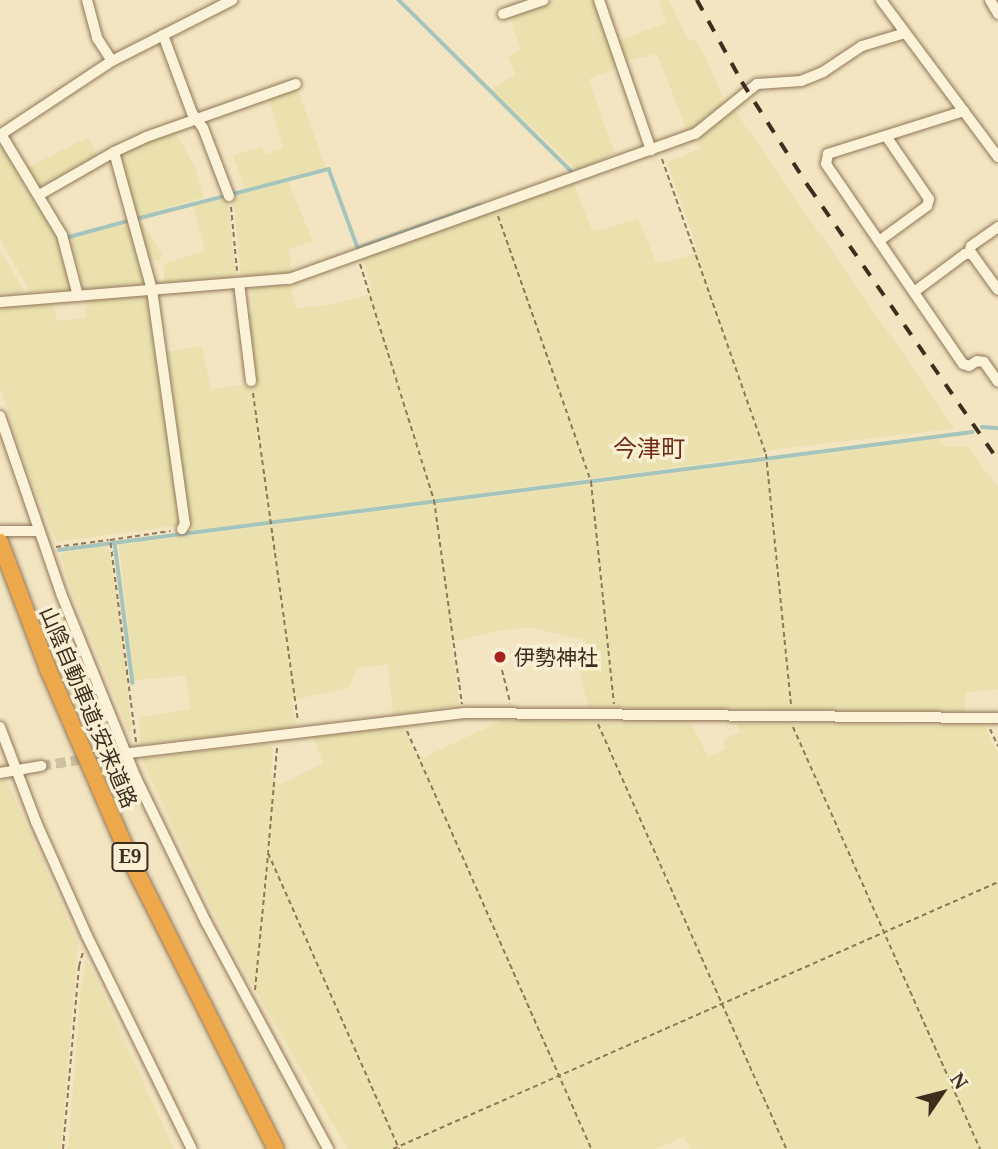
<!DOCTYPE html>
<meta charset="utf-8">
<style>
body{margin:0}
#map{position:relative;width:998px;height:1149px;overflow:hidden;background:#f3e5c2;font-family:"Noto Serif","Noto Sans JP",serif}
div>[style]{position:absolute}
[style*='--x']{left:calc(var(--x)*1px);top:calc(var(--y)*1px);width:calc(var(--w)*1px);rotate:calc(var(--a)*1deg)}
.farmland>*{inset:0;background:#eae1ae;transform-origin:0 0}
.stream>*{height:3.5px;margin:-1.75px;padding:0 1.75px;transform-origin:1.75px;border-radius:1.75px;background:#a5c5bc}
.minor-tunnel>*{height:10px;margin-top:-5px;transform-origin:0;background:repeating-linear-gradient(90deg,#cfc0a1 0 10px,transparent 0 15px)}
.path>*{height:2px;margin-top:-1px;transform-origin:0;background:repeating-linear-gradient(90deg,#8f7657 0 5px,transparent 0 8.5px)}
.roads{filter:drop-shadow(0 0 2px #8f7657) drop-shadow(0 0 2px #8f7657)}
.minor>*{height:10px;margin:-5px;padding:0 5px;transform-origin:5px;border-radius:5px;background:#fcf2d7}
.highway>*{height:16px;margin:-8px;padding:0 8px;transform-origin:8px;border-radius:8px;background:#eca84a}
.rail>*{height:3.5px;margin-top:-1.75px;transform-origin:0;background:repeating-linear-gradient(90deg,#3e2d1d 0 12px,transparent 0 24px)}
.dots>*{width:19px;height:19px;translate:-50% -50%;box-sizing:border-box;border:4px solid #f9efd3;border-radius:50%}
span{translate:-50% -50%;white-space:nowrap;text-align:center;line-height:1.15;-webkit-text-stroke:7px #f9efd3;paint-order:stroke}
.shield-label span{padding:2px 5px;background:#f9efd3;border:2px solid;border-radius:5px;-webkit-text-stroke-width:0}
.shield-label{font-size:19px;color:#3e2d1d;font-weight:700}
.poi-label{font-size:21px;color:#3e2d1d}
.left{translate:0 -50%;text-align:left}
.street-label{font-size:21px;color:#3e2d1d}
.quarter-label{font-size:24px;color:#6f2b17}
.north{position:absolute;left:907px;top:1058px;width:70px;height:70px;-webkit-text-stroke:5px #f9efd3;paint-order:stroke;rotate:55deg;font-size:19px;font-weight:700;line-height:28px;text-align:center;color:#3e2d1d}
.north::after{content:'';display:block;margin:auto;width:24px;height:32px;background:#3e2d1d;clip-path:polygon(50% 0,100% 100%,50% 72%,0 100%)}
</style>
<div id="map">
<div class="farmland">
<div style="clip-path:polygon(554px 0,596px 0,618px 67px,589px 79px,615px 154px,577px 170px,491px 89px,515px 74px,508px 56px,521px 49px,510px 17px,512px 14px)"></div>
<div style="clip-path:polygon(659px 0,669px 0,688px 40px,695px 40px,708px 62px,723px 97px,723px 105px,696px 129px,687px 131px,657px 54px,627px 61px,618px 41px,666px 23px)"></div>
<div style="clip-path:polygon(297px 87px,326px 168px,245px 189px,233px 156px,261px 147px,265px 154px,283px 148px,269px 98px)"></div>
<div style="clip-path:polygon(735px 111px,953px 426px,952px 429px,769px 450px,760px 456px,195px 531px,190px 527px,168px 352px,202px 346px,211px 389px,255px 383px,248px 314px,253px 311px,251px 288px,290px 285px,296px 308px,327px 305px,365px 296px,372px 290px,363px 257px,573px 183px,592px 229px,598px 231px,638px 218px,657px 264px,691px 255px,697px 248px,667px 162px,700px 149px,700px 138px)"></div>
<div style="clip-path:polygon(174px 131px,195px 166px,204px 197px,137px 217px,119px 156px,121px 152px)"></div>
<div style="left:88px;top:137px;width:22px;height:68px;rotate:63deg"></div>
<div style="clip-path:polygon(0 146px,56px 238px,70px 290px,30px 292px,0 239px)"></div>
<div style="clip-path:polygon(288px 182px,313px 241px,289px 249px,292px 273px,290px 274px,241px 277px,233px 196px)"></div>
<div style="clip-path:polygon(225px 199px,228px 201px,236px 277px,165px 283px,163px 265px,205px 250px,193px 206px)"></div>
<div style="clip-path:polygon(142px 223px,162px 254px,160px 260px,148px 261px,138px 224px)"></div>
<div style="clip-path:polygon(127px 224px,144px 283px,86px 289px,82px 285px,71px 237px)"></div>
<div style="clip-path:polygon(0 249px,24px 291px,23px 293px,0 294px)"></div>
<div style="clip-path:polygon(142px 295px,147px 299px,153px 345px,159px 356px,181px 525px,57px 542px,27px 471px,0 388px,0 306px,53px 303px,57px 321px,85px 318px,87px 300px)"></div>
<div style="clip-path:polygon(938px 439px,946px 447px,968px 446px,998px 488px,998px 689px,966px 693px,965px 712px,588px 708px,580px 672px,587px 647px,584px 640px,532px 628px,502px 630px,452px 642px,459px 704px,457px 706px,393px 715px,388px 664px,357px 668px,349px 688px,292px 700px,296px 725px,293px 728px,141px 744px,139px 717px,191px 709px,185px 676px,134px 680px,119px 545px)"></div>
<div style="clip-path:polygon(105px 546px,110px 551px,120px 619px,132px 731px,129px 732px,71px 589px,61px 555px,64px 552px)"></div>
<div style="clip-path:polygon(503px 720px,692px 725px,708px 756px,725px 749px,724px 739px,740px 732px,737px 724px,985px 726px,998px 755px,998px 1149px,690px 1149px,684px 1137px,656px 1149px,347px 1149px,242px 966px,201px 888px,143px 761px,144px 758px,268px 744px,273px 749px,271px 776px,280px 785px,323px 763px,314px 737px,400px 726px,405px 729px,416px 756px,424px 757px)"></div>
<div style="clip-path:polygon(0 779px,7px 781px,78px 943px,61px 1149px,0 1149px)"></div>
<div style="clip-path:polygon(86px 960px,92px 970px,174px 1149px,68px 1149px,81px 985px)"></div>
</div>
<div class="stream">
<div style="--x:399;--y:0;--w:245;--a:44.8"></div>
<div style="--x:233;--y:194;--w:99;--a:-14.6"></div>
<div style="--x:329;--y:169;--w:84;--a:69.8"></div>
<div style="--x:358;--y:248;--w:129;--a:-19.4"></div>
<div style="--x:136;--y:219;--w:92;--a:-14.5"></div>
<div style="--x:69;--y:237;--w:61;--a:-15.2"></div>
<div style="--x:982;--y:427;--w:16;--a:4"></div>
<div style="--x:115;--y:543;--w:141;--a:82.7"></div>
<div style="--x:59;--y:550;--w:921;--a:-7.36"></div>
</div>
<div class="minor-tunnel">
<div style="--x:41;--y:766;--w:64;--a:-9"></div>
</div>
<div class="path">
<div style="--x:662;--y:159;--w:313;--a:70.6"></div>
<div style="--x:766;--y:454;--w:252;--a:84.3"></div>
<div style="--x:231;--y:207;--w:64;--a:84.6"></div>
<div style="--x:498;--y:216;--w:282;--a:70.7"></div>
<div style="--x:591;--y:482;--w:223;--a:84.1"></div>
<div style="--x:360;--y:264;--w:247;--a:72.6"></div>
<div style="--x:434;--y:500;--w:206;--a:82.2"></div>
<div style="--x:253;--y:393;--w:330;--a:82.2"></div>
<div style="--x:56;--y:547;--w:53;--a:-7.5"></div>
<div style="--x:502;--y:670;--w:34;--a:76"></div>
<div style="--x:598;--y:724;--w:465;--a:66.1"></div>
<div style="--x:793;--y:727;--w:462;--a:66.1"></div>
<div style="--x:990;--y:729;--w:19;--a:65"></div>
<div style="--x:407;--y:731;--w:457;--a:66.2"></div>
<div style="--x:136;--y:742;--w:204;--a:-97.3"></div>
<div style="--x:110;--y:540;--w:61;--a:-8.5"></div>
<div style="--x:277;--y:748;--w:105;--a:94.9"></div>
<div style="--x:268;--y:853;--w:324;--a:66.1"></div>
<div style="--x:255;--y:990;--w:137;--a:-84.5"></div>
<div style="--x:63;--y:1149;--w:184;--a:-85"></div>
<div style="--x:79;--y:966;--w:15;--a:-74"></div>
<div style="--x:393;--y:1149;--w:661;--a:-23.81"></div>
</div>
<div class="roads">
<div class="minor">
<div style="--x:87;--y:0;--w:39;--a:75"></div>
<div style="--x:97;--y:38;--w:27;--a:57"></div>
<div style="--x:599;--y:0;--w:159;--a:70.9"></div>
<div style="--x:881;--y:0;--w:196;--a:53.3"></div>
<div style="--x:990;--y:0;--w:16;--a:60"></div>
<div style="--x:503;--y:14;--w:43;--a:-18.9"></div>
<div style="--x:163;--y:35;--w:83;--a:69.6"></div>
<div style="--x:192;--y:113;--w:19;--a:54"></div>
<div style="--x:203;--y:128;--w:73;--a:69.1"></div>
<div style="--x:964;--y:111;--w:143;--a:162.5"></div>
<div style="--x:828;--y:154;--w:10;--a:101"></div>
<div style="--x:826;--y:164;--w:242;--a:55.6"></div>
<div style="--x:963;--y:364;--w:6;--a:18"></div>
<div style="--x:969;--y:366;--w:9;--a:-32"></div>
<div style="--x:977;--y:361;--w:7;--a:8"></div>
<div style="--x:984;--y:362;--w:24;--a:55"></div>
<div style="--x:1;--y:134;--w:118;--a:58.9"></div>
<div style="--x:62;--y:235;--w:63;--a:75.3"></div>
<div style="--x:0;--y:135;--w:134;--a:-33.5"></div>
<div style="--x:112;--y:61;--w:135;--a:-26.9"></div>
<div style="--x:114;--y:152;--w:35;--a:-25"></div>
<div style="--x:146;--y:137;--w:159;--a:-19.5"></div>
<div style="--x:39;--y:195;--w:86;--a:-29.8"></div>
<div style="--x:114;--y:152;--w:143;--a:74.6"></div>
<div style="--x:152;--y:290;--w:236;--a:82"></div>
<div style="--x:185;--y:524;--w:6;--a:121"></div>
<div style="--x:879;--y:241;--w:59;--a:-36.1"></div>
<div style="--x:927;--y:206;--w:7;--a:-74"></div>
<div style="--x:929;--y:199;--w:76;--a:-124.3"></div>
<div style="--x:969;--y:254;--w:8;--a:-76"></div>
<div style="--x:971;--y:246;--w:33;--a:-35"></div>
<div style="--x:239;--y:283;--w:99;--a:83"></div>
<div style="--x:914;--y:292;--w:64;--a:-36.7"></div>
<div style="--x:965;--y:254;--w:7;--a:0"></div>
<div style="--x:972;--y:254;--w:44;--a:54.2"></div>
<div style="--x:0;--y:302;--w:290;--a:-4.6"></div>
<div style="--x:289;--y:279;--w:431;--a:-19.7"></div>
<div style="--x:695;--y:134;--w:80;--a:-38.9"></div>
<div style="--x:757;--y:84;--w:44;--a:-3.9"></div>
<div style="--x:801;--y:81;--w:24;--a:-22"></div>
<div style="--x:823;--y:72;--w:47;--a:-33.7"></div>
<div style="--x:862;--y:46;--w:45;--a:-16.8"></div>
<div style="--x:0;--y:416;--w:190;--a:71"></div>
<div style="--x:62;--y:596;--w:196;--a:67.9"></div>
<div style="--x:136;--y:778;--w:160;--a:64.1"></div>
<div style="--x:206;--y:922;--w:258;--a:61.7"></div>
<div style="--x:0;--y:531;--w:38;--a:0"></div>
<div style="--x:0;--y:727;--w:102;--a:69.2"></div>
<div style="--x:36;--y:822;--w:125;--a:65.9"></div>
<div style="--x:87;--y:936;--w:237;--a:63.8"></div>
<div style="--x:104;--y:756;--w:362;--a:-6.8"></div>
<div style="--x:463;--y:713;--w:535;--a:0.54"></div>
<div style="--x:0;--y:773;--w:42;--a:-9.7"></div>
</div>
<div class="highway">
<div style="--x:0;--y:542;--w:136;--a:69.3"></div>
<div style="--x:48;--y:669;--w:209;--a:66.6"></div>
<div style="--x:131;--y:861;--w:322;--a:63.3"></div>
</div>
</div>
<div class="rail">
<div style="--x:697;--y:0;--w:94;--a:61.2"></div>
<div style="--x:742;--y:82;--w:125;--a:57.5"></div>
<div style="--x:809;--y:187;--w:332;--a:55.3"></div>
</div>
<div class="dots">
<div style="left:500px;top:657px;background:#a6211f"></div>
</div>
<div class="shield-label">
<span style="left:130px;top:857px">E9</span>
</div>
<div class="poi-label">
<span class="left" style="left:514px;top:657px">伊勢神社</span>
</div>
<div class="street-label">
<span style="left:89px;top:707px;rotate:67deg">山陰自動車道;安来道路</span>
</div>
<div class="quarter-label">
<span style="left:649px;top:448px">今津町</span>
</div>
<div class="north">N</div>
</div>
